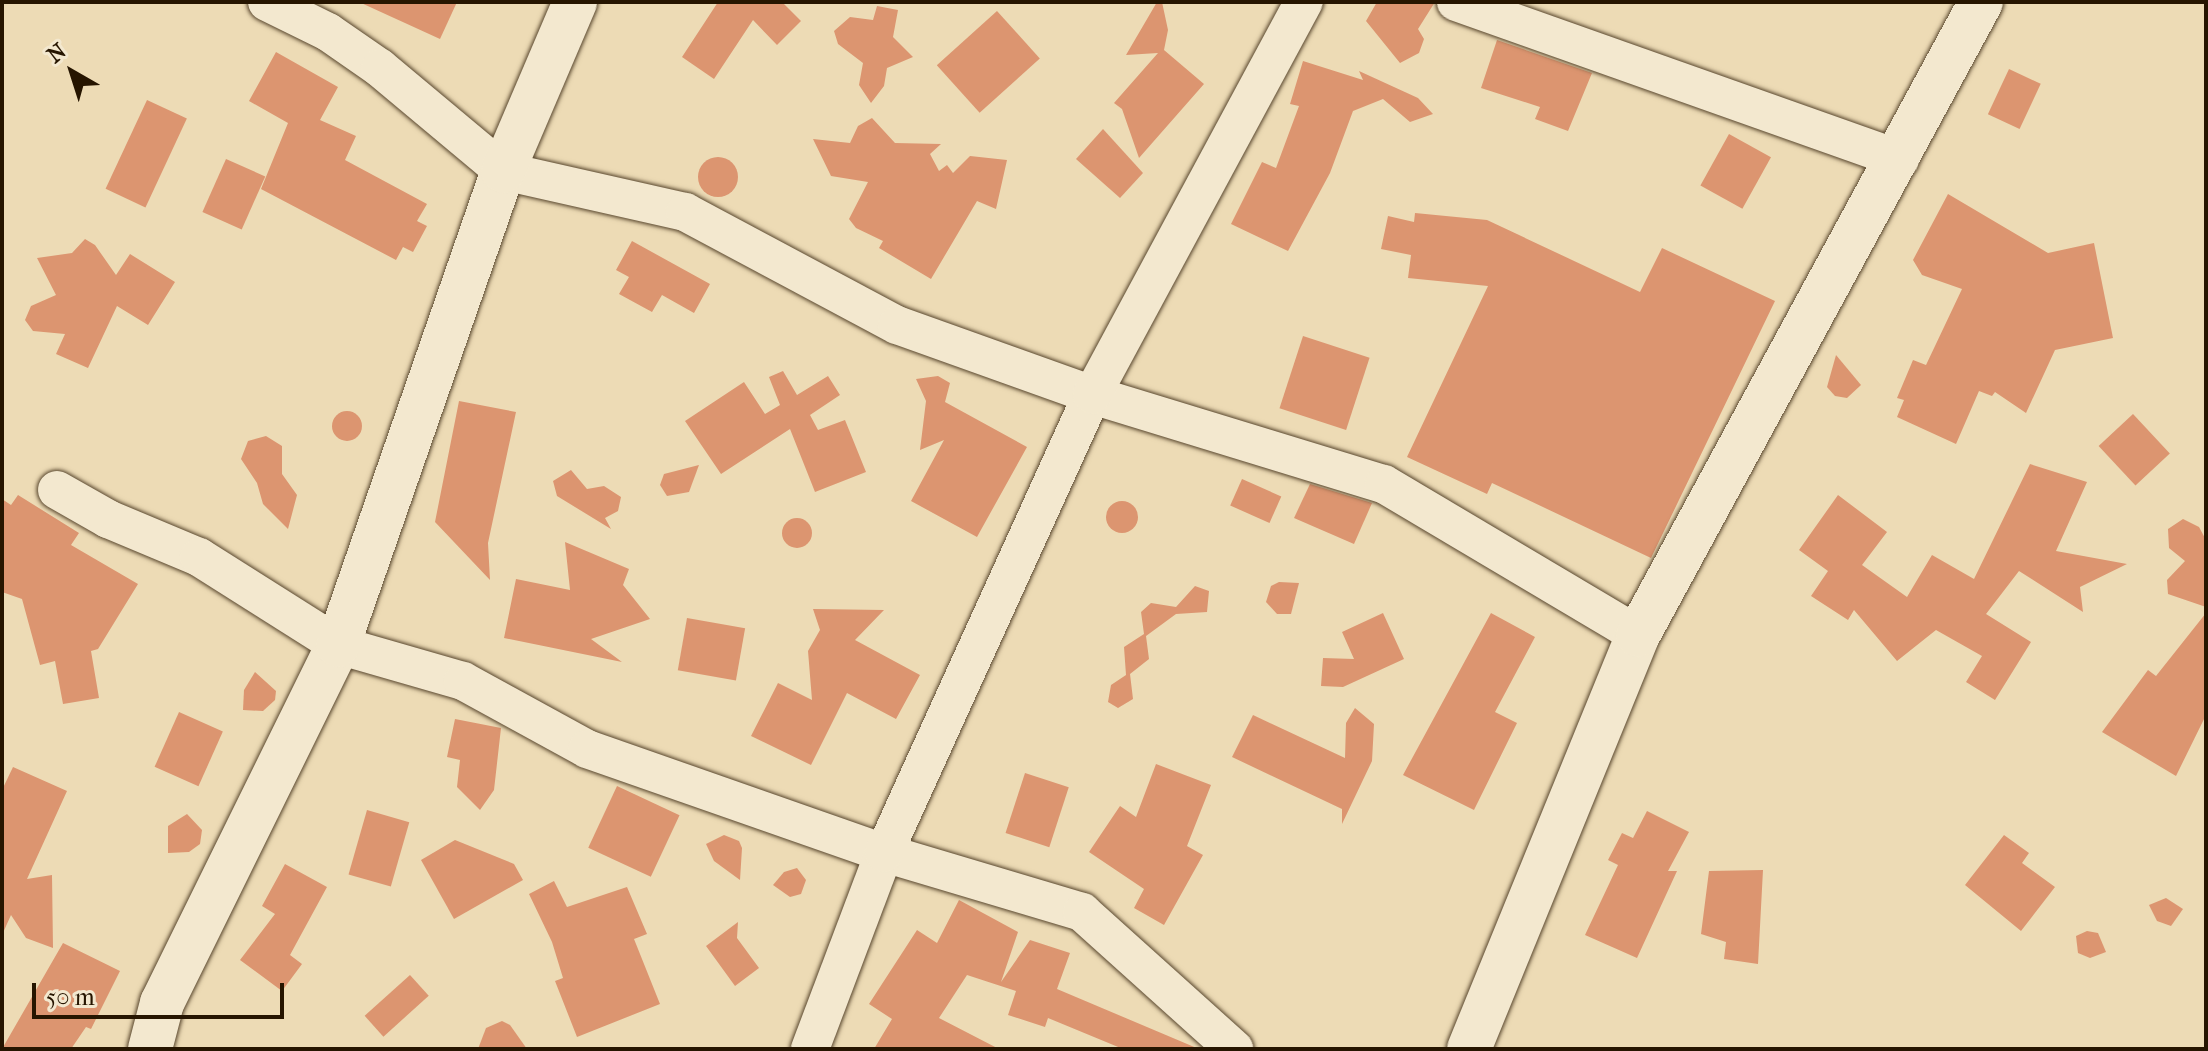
<!DOCTYPE html>
<style>
body{margin:0}
#map{position:relative;width:2208px;height:1051px;overflow:hidden;background:#eddbb5;font-family:"IM FELL French Canon",serif}
div>[style]{position:absolute}
[style*='--x']{left:calc(var(--x)*1px);top:calc(var(--y)*1px);width:calc(var(--w)*1px);rotate:calc(var(--a)*1deg)}
.building>*{inset:0;background:#dc9570;transform-origin:0 0}
.round{border-radius:50%}
.roads{filter:drop-shadow(0 0 2px #58462d) drop-shadow(0 0 2px #58462d)}
.minor>*{height:38px;margin:-19px;padding:0 19px;transform-origin:19px;border-radius:19px;background:#f3e8cf}
.secondary>*{height:44px;margin:-22px;padding:0 22px;transform-origin:22px;border-radius:22px;background:#f3e8cf}
span{translate:-50% -50%;white-space:nowrap;text-align:center;line-height:1.15;-webkit-text-stroke:7px #f3e8cf;paint-order:stroke}
.frame{position:absolute;inset:0;border:4px solid #261500;pointer-events:none}
.north{position:absolute;left:32px;top:32px;width:80px;height:80px;-webkit-text-stroke:6px #f3e8cf;paint-order:stroke;rotate:321deg;font-size:22px;font-weight:700;line-height:32px;text-align:center;color:#261500}
.north::after{content:'';display:block;margin:auto;width:28px;height:36px;background:#261500;clip-path:polygon(50% 0,100% 100%,50% 72%,0 100%)}
.scale{position:absolute;left:32px;top:983px;width:252px;height:36px;box-sizing:border-box;border:4px solid #261500;border-top:0;padding-left:10px;font-size:24px;line-height:28px;white-space:nowrap;color:#261500;-webkit-text-stroke:6px #f3e8cf;paint-order:stroke}
</style>
<div id="map">
<div class="building">
<div style="clip-path:polygon(359px 2px,457px 2px,440px 39px)"></div>
<div style="clip-path:polygon(718px 2px,782px 2px,801px 21px,777px 45px,753px 20px,714px 79px,682px 57px)"></div>
<div style="clip-path:polygon(1157px 2px,1162px 2px,1168px 30px,1164px 50px,1204px 84px,1139px 158px,1122px 109px,1114px 103px,1158px 53px,1126px 55px)"></div>
<div style="clip-path:polygon(1377px 2px,1435px 2px,1418px 29px,1424px 39px,1419px 53px,1400px 63px,1366px 21px)"></div>
<div style="clip-path:polygon(877px 6px,898px 10px,893px 37px,913px 57px,887px 68px,884px 86px,871px 103px,859px 85px,863px 63px,838px 44px,834px 31px,850px 17px,873px 20px)"></div>
<div style="left:997px;top:11px;width:64px;height:81px;rotate:48deg"></div>
<div style="clip-path:polygon(1497px 40px,1592px 73px,1568px 131px,1535px 119px,1540px 107px,1481px 88px)"></div>
<div style="clip-path:polygon(276px 52px,338px 87px,320px 120px,356px 136px,345px 160px,427px 204px,417px 221px,427px 226px,413px 252px,403px 247px,396px 260px,261px 189px,288px 123px,249px 101px)"></div>
<div style="clip-path:polygon(1303px 61px,1363px 80px,1359px 71px,1418px 98px,1433px 114px,1410px 122px,1383px 99px,1353px 111px,1330px 173px,1288px 251px,1231px 224px,1262px 162px,1276px 168px,1299px 106px,1290px 104px)"></div>
<div style="left:2009px;top:69px;width:35px;height:50px;rotate:25deg"></div>
<div style="left:147px;top:100px;width:44px;height:98px;rotate:25deg"></div>
<div style="clip-path:polygon(872px 118px,895px 143px,941px 144px,930px 154px,939px 171px,947px 165px,953px 173px,970px 156px,1007px 160px,996px 209px,977px 201px,931px 279px,879px 248px,883px 241px,856px 228px,849px 219px,868px 182px,831px 176px,813px 139px,850px 143px,858px 126px)"></div>
<div style="clip-path:polygon(1103px 129px,1143px 173px,1120px 198px,1076px 159px)"></div>
<div style="left:1729px;top:134px;width:48px;height:59px;rotate:29deg"></div>
<div class="round" style="left:698px;top:157px;width:40px;height:40px"></div>
<div style="left:226px;top:159px;width:43px;height:58px;rotate:24deg"></div>
<div style="clip-path:polygon(1948px 194px,2048px 253px,2094px 243px,2113px 338px,2055px 350px,2026px 413px,1995px 392px,1992px 396px,1979px 391px,1956px 444px,1897px 417px,1904px 400px,1897px 398px,1913px 360px,1926px 365px,1962px 289px,1922px 275px,1913px 260px)"></div>
<div style="clip-path:polygon(1415px 213px,1487px 220px,1640px 292px,1662px 248px,1775px 301px,1651px 558px,1492px 483px,1487px 494px,1407px 457px,1488px 286px,1408px 278px,1411px 255px,1381px 249px,1388px 216px,1414px 222px)"></div>
<div style="clip-path:polygon(85px 239px,95px 245px,116px 275px,130px 254px,175px 282px,148px 325px,117px 306px,88px 368px,56px 354px,65px 334px,33px 331px,25px 320px,31px 306px,56px 295px,37px 258px,72px 253px)"></div>
<div style="clip-path:polygon(632px 241px,710px 284px,694px 313px,662px 295px,652px 312px,619px 294px,629px 277px,616px 270px)"></div>
<div style="left:1303px;top:336px;width:70px;height:76px;rotate:18deg"></div>
<div style="clip-path:polygon(1836px 355px,1861px 385px,1847px 398px,1835px 396px,1827px 387px)"></div>
<div style="clip-path:polygon(783px 371px,797px 395px,828px 376px,840px 395px,810px 415px,818px 430px,845px 420px,866px 472px,815px 492px,790px 429px,721px 474px,685px 421px,744px 382px,765px 414px,780px 405px,769px 377px)"></div>
<div style="clip-path:polygon(938px 376px,950px 383px,945px 402px,1027px 447px,977px 537px,911px 501px,944px 440px,920px 450px,926px 401px,916px 379px)"></div>
<div style="clip-path:polygon(459px 401px,516px 412px,488px 543px,490px 580px,435px 522px)"></div>
<div class="round" style="left:332px;top:411px;width:30px;height:30px"></div>
<div style="left:2133px;top:414px;width:54px;height:47px;rotate:47deg"></div>
<div style="clip-path:polygon(266px 436px,282px 446px,282px 474px,297px 495px,288px 529px,263px 504px,257px 483px,241px 459px,248px 441px)"></div>
<div style="clip-path:polygon(2030px 464px,2087px 482px,2056px 551px,2127px 564px,2080px 587px,2083px 612px,2019px 571px,1986px 614px,2031px 642px,1995px 700px,1966px 682px,1982px 656px,1936px 630px,1897px 661px,1854px 610px,1848px 620px,1811px 596px,1828px 571px,1799px 550px,1838px 495px,1887px 532px,1862px 565px,1907px 597px,1932px 555px,1974px 579px)"></div>
<div style="clip-path:polygon(699px 465px,689px 492px,667px 496px,660px 485px,664px 474px)"></div>
<div style="clip-path:polygon(571px 470px,587px 489px,604px 486px,621px 497px,618px 511px,605px 518px,611px 529px,557px 496px,553px 481px)"></div>
<div style="left:1242px;top:479px;width:43px;height:29px;rotate:24deg"></div>
<div style="clip-path:polygon(1310px 484px,1372px 503px,1354px 544px,1294px 518px)"></div>
<div style="clip-path:polygon(18px 495px,79px 533px,71px 545px,138px 584px,98px 649px,91px 651px,99px 698px,63px 704px,55px 661px,40px 665px,22px 599px,2px 592px,2px 499px,11px 505px)"></div>
<div class="round" style="left:1106px;top:501px;width:32px;height:32px"></div>
<div class="round" style="left:782px;top:518px;width:30px;height:30px"></div>
<div style="clip-path:polygon(2183px 519px,2199px 527px,2206px 540px,2206px 607px,2168px 594px,2167px 580px,2185px 561px,2169px 548px,2168px 529px)"></div>
<div style="clip-path:polygon(565px 542px,629px 569px,623px 585px,650px 619px,591px 639px,622px 662px,504px 638px,516px 579px,570px 590px)"></div>
<div style="clip-path:polygon(1279px 582px,1299px 583px,1291px 614px,1277px 614px,1266px 602px,1271px 586px)"></div>
<div style="clip-path:polygon(1195px 586px,1209px 591px,1207px 612px,1176px 614px,1146px 636px,1149px 659px,1130px 674px,1133px 699px,1118px 708px,1108px 702px,1111px 685px,1126px 675px,1124px 647px,1144px 634px,1141px 612px,1151px 603px,1176px 607px)"></div>
<div style="clip-path:polygon(813px 609px,884px 610px,855px 640px,920px 675px,896px 719px,847px 693px,811px 765px,751px 736px,778px 683px,812px 700px,808px 651px,820px 630px)"></div>
<div style="clip-path:polygon(1383px 613px,1404px 659px,1343px 687px,1321px 686px,1323px 658px,1354px 659px,1342px 632px)"></div>
<div style="clip-path:polygon(1491px 613px,1535px 637px,1495px 712px,1517px 723px,1474px 810px,1403px 775px)"></div>
<div style="clip-path:polygon(2206px 613px,2206px 715px,2176px 776px,2102px 732px,2148px 670px,2156px 676px)"></div>
<div style="left:687px;top:618px;width:59px;height:53px;rotate:10deg"></div>
<div style="clip-path:polygon(255px 672px,276px 691px,275px 700px,263px 711px,243px 710px,244px 690px)"></div>
<div style="clip-path:polygon(1355px 708px,1374px 724px,1372px 761px,1342px 824px,1342px 809px,1232px 757px,1253px 715px,1345px 758px,1346px 723px)"></div>
<div style="left:179px;top:712px;width:48px;height:60px;rotate:24deg"></div>
<div style="clip-path:polygon(455px 719px,501px 728px,494px 790px,480px 810px,457px 787px,460px 760px,447px 757px)"></div>
<div style="clip-path:polygon(1156px 764px,1211px 785px,1187px 846px,1203px 855px,1164px 925px,1134px 908px,1144px 889px,1089px 852px,1120px 806px,1136px 817px)"></div>
<div style="clip-path:polygon(13px 767px,67px 791px,27px 879px,52px 875px,53px 948px,26px 938px,11px 915px,2px 935px,2px 790px)"></div>
<div style="left:1025px;top:773px;width:46px;height:63px;rotate:18deg"></div>
<div style="left:617px;top:786px;width:69px;height:68px;rotate:25deg"></div>
<div style="left:367px;top:810px;width:44px;height:67px;rotate:16deg"></div>
<div style="clip-path:polygon(1647px 811px,1689px 832px,1668px 871px,1677px 871px,1637px 958px,1585px 935px,1618px 865px,1608px 860px,1622px 833px,1633px 838px)"></div>
<div style="clip-path:polygon(187px 814px,202px 830px,200px 844px,189px 852px,168px 853px,168px 826px)"></div>
<div style="clip-path:polygon(724px 835px,739px 841px,742px 848px,740px 880px,714px 861px,706px 844px)"></div>
<div style="clip-path:polygon(2004px 835px,2029px 853px,2022px 863px,2055px 887px,2021px 931px,1965px 885px)"></div>
<div style="clip-path:polygon(455px 840px,514px 864px,523px 880px,454px 919px,421px 860px)"></div>
<div style="clip-path:polygon(285px 864px,327px 887px,290px 955px,302px 964px,282px 991px,240px 960px,275px 914px,262px 906px)"></div>
<div style="clip-path:polygon(797px 868px,806px 880px,801px 894px,790px 897px,773px 885px,784px 872px)"></div>
<div style="clip-path:polygon(1763px 870px,1758px 964px,1724px 959px,1726px 942px,1701px 934px,1709px 871px)"></div>
<div style="clip-path:polygon(554px 881px,567px 907px,627px 887px,647px 934px,634px 939px,660px 1004px,577px 1037px,555px 981px,563px 978px,552px 942px,529px 894px)"></div>
<div style="clip-path:polygon(2166px 898px,2183px 909px,2171px 926px,2157px 921px,2149px 905px)"></div>
<div style="clip-path:polygon(959px 900px,1018px 932px,1001px 982px,1030px 940px,1070px 953px,1057px 989px,1199px 1049px,1123px 1049px,1048px 1018px,1045px 1027px,1008px 1015px,1016px 991px,967px 975px,939px 1018px,999px 1049px,874px 1049px,892px 1019px,869px 1004px,917px 930px,937px 943px)"></div>
<div style="clip-path:polygon(738px 922px,737px 938px,759px 968px,735px 986px,706px 946px)"></div>
<div style="clip-path:polygon(2087px 931px,2098px 933px,2106px 952px,2090px 958px,2078px 953px,2076px 936px)"></div>
<div style="clip-path:polygon(63px 943px,120px 971px,91px 1029px,86px 1027px,71px 1049px,2px 1049px)"></div>
<div style="left:410px;top:975px;width:28px;height:61px;rotate:48deg"></div>
<div style="clip-path:polygon(502px 1021px,510px 1025px,527px 1049px,478px 1049px,486px 1028px)"></div>
</div>
<div class="roads">
<div class="minor">
<div style="--x:267;--y:2;--w:68;--a:26.2"></div>
<div style="--x:328;--y:32;--w:63;--a:34.7"></div>
<div style="--x:380;--y:68;--w:160;--a:39.9"></div>
<div style="--x:503;--y:171;--w:187;--a:12.7"></div>
<div style="--x:685;--y:212;--w:240;--a:28.1"></div>
<div style="--x:897;--y:325;--w:207;--a:19.7"></div>
<div style="--x:1092;--y:395;--w:305;--a:17"></div>
<div style="--x:1384;--y:484;--w:295;--a:30.7"></div>
<div style="--x:1456;--y:2;--w:471;--a:19.5"></div>
<div style="--x:57;--y:490;--w:59;--a:29.6"></div>
<div style="--x:108;--y:519;--w:99;--a:22.7"></div>
<div style="--x:199;--y:557;--w:165;--a:32.3"></div>
<div style="--x:338;--y:645;--w:130;--a:16.1"></div>
<div style="--x:463;--y:681;--w:141;--a:28.7"></div>
<div style="--x:587;--y:749;--w:315;--a:19.3"></div>
<div style="--x:884;--y:853;--w:207;--a:16.6"></div>
<div style="--x:1082;--y:912;--w:205;--a:42"></div>
<div style="--x:810;--y:1049;--w:210;--a:-69.3"></div>
<div style="--x:884;--y:853;--w:503;--a:-65.57"></div>
<div style="--x:1092;--y:395;--w:447;--a:-61.7"></div>
</div>
<div class="secondary">
<div style="--x:150;--y:1049;--w:48;--a:-75.4"></div>
<div style="--x:162;--y:1003;--w:399;--a:-63.8"></div>
<div style="--x:338;--y:645;--w:502;--a:-70.81"></div>
<div style="--x:503;--y:171;--w:184;--a:-66.9"></div>
<div style="--x:1469;--y:1049;--w:447;--a:-67.8"></div>
<div style="--x:1638;--y:635;--w:720;--a:-61.55"></div>
</div>
</div>
<div class="frame"></div>
<div class="north">N</div>
<div class="scale">50 m</div>
</div>
